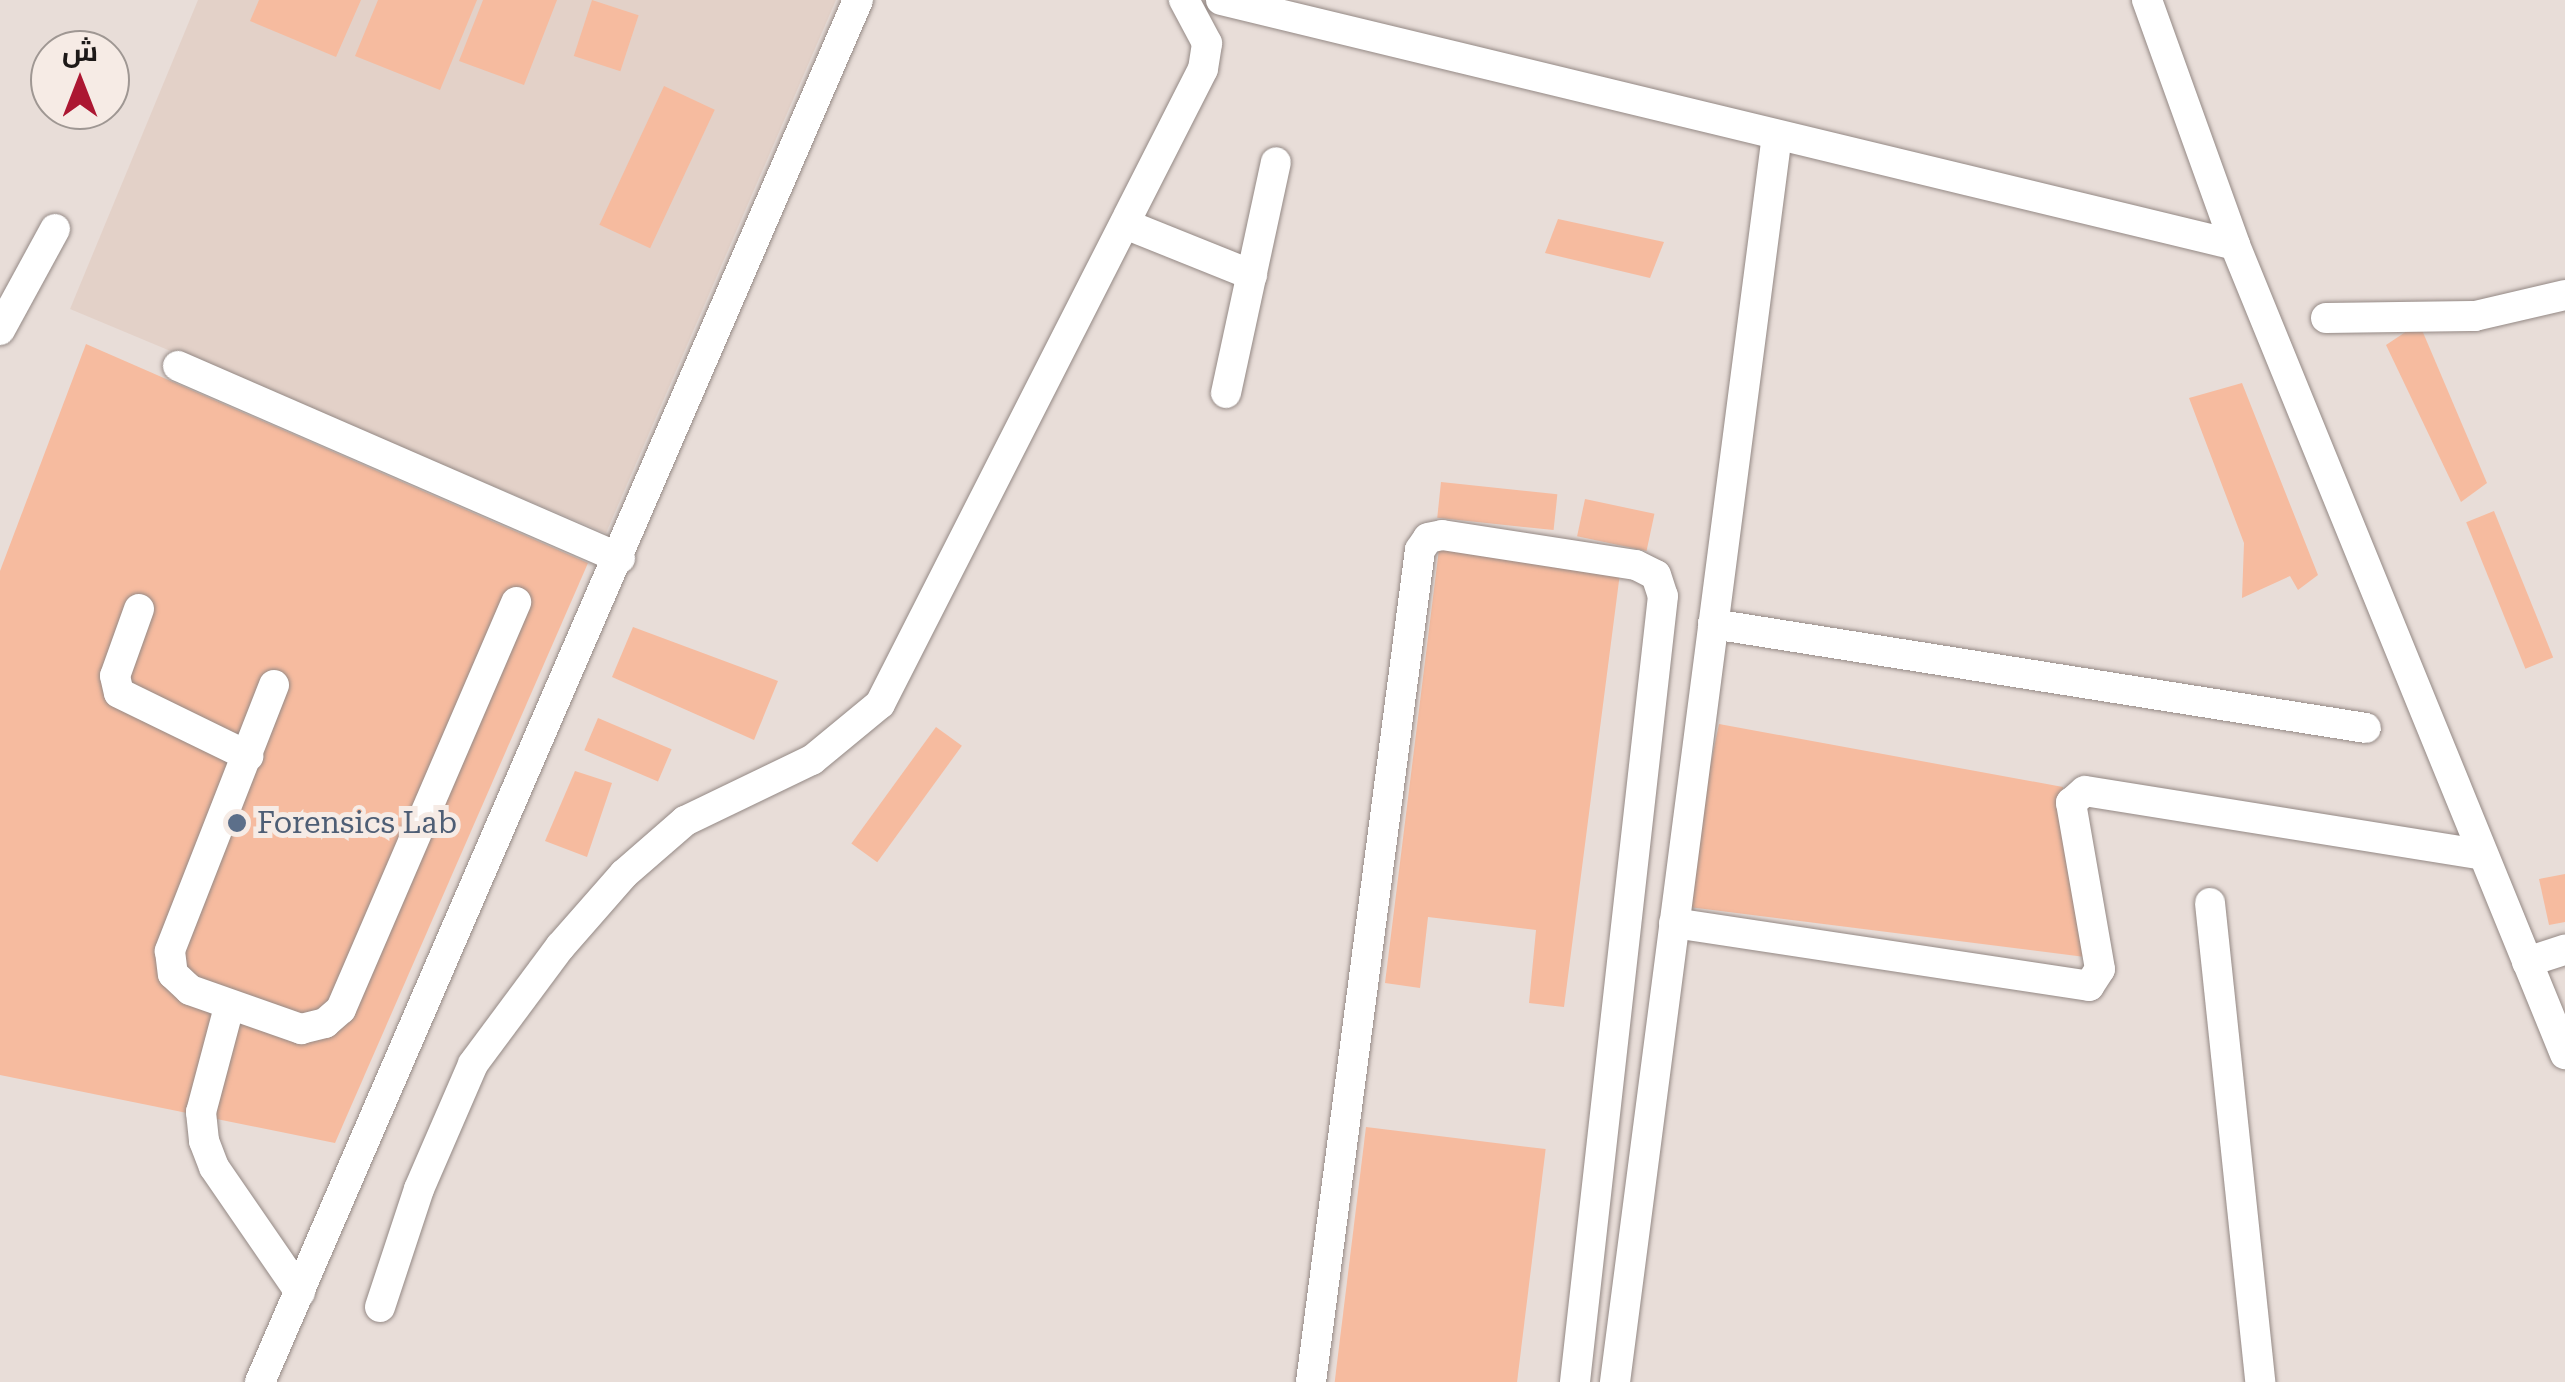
<!DOCTYPE html>
<meta charset="utf-8">
<style>
body{margin:0}
#map{position:relative;width:2565px;height:1382px;overflow:hidden;background:#e8ddd8;font-family:"Roboto Serif",Cairo,serif}
div>[style]{position:absolute}
[style*='--x']{left:calc(var(--x)*1px);top:calc(var(--y)*1px);width:calc(var(--w)*1px);rotate:calc(var(--a)*1deg)}
.built>*{inset:0;background:#e3d1c8}
.building>*{inset:0;background:#f6bb9f;transform-origin:0 0}
.roads{filter:drop-shadow(0 0 2px #948985) drop-shadow(0 0 2px #948985)}
.minor>*{height:30px;margin:-15px;padding:0 15px;transform-origin:15px;border-radius:15px;background:#fff}
.dots>*{width:28px;height:28px;translate:-50% -50%;box-sizing:border-box;border:5px solid #f6ebe5;border-radius:50%}
span{translate:-50% -50%;white-space:nowrap;text-align:center;line-height:1.15;-webkit-text-stroke:10px #f6ebe5;paint-order:stroke}
.service-label{font-size:30px;color:#4e5e75}
.left{translate:0 -50%;text-align:left}
.north{position:absolute;left:30px;top:30px;width:100px;height:100px;box-sizing:border-box;background:#f6ebe5;border:2px solid #9f9793;border-radius:50%;rotate:0deg;font-size:28px;font-weight:700;line-height:40px;text-align:center;color:#1d1918}
.north::after{content:'';display:block;margin:auto;width:35px;height:45px;background:#ac1732;clip-path:polygon(50% 0,100% 100%,50% 72%,0 100%)}
</style>
<div id="map">
<div class="built">
<div style="clip-path:polygon(198px 0,836px 0,606px 533px,70px 309px)"></div>
</div>
<div class="building">
<div style="clip-path:polygon(259px 0,361px 0,336px 57px,250px 21px)"></div>
<div style="clip-path:polygon(378px 0,477px 0,440px 90px,355px 56px)"></div>
<div style="clip-path:polygon(483px 0,557px 0,524px 85px,459px 61px)"></div>
<div style="left:592px;top:0;width:49px;height:59px;rotate:18deg"></div>
<div style="left:664px;top:86px;width:56px;height:153px;rotate:25deg"></div>
<div style="clip-path:polygon(1558px 219px,1664px 242px,1650px 278px,1545px 253px)"></div>
<div style="clip-path:polygon(2419px 323px,2487px 483px,2461px 502px,2386px 345px)"></div>
<div style="clip-path:polygon(86px 344px,588px 563px,335px 1143px,0 1075px,0 571px)"></div>
<div style="clip-path:polygon(2242px 383px,2318px 575px,2298px 590px,2290px 576px,2242px 598px,2244px 543px,2189px 398px)"></div>
<div style="left:1441px;top:482px;width:117px;height:36px;rotate:6deg"></div>
<div style="left:1585px;top:499px;width:71px;height:38px;rotate:12deg"></div>
<div style="left:2494px;top:511px;width:158px;height:30px;rotate:68deg"></div>
<div style="clip-path:polygon(1439px 549px,1620px 573px,1564px 1007px,1529px 1003px,1536px 930px,1428px 917px,1420px 988px,1385px 983px)"></div>
<div style="clip-path:polygon(633px 627px,778px 681px,754px 740px,612px 677px)"></div>
<div style="left:598px;top:718px;width:80px;height:35px;rotate:23deg"></div>
<div style="clip-path:polygon(1719px 724px,2063px 787px,2085px 957px,1681px 906px)"></div>
<div style="left:936px;top:727px;width:32px;height:144px;rotate:36deg"></div>
<div style="clip-path:polygon(575px 771px,612px 783px,587px 857px,545px 841px)"></div>
<div style="clip-path:polygon(2565px 874px,2565px 922px,2549px 925px,2539px 879px)"></div>
<div style="left:1366px;top:1127px;width:181px;height:257px;rotate:7deg"></div>
</div>
<div class="roads">
<div class="minor">
<div style="--x:1221;--y:0;--w:1043;--a:13.58"></div>
<div style="--x:2147;--y:0;--w:260;--a:70.2"></div>
<div style="--x:2235;--y:245;--w:874;--a:67.81"></div>
<div style="--x:1125;--y:224;--w:137;--a:21.9"></div>
<div style="--x:2326;--y:318;--w:149;--a:-0.8"></div>
<div style="--x:2475;--y:316;--w:92;--a:-13.1"></div>
<div style="--x:0;--y:330;--w:115;--a:-61.4"></div>
<div style="--x:178;--y:366;--w:482;--a:23.5"></div>
<div style="--x:1226;--y:393;--w:236;--a:-77.8"></div>
<div style="--x:139;--y:609;--w:71;--a:109.7"></div>
<div style="--x:115;--y:676;--w:17;--a:77"></div>
<div style="--x:119;--y:693;--w:144;--a:26"></div>
<div style="--x:1713;--y:624;--w:661;--a:9.05"></div>
<div style="--x:274;--y:685;--w:286;--a:111.4"></div>
<div style="--x:170;--y:951;--w:23;--a:83"></div>
<div style="--x:173;--y:974;--w:23;--a:43"></div>
<div style="--x:190;--y:990;--w:118;--a:19.4"></div>
<div style="--x:301;--y:1029;--w:25;--a:-14"></div>
<div style="--x:325;--y:1023;--w:21;--a:-41"></div>
<div style="--x:341;--y:1009;--w:443;--a:-66.7"></div>
<div style="--x:2210;--y:903;--w:482;--a:84"></div>
<div style="--x:1674;--y:923;--w:420;--a:8.6"></div>
<div style="--x:2089;--y:986;--w:20;--a:-57"></div>
<div style="--x:2100;--y:969;--w:169;--a:-99.9"></div>
<div style="--x:2071;--y:803;--w:18;--a:-41"></div>
<div style="--x:2085;--y:791;--w:403;--a:9.1"></div>
<div style="--x:2527;--y:962;--w:40;--a:-18"></div>
<div style="--x:229;--y:1007;--w:109;--a:104.9"></div>
<div style="--x:201;--y:1112;--w:29;--a:84"></div>
<div style="--x:204;--y:1141;--w:28;--a:69"></div>
<div style="--x:214;--y:1167;--w:152;--a:55.5"></div>
<div style="--x:380;--y:1307;--w:124;--a:-71.7"></div>
<div style="--x:419;--y:1189;--w:136;--a:-66.6"></div>
<div style="--x:473;--y:1064;--w:146;--a:-53.4"></div>
<div style="--x:560;--y:947;--w:97;--a:-48.8"></div>
<div style="--x:624;--y:874;--w:81;--a:-41"></div>
<div style="--x:685;--y:821;--w:141;--a:-25.7"></div>
<div style="--x:812;--y:760;--w:88;--a:-39.5"></div>
<div style="--x:880;--y:704;--w:712;--a:-63.04"></div>
<div style="--x:1203;--y:69;--w:26;--a:-81"></div>
<div style="--x:1207;--y:43;--w:49;--a:-118.1"></div>
<div style="--x:260;--y:1382;--w:1506;--a:-66.6"></div>
<div style="--x:1311;--y:1382;--w:839;--a:-82.54"></div>
<div style="--x:1420;--y:550;--w:14;--a:-56"></div>
<div style="--x:1428;--y:538;--w:14;--a:-12"></div>
<div style="--x:1442;--y:535;--w:196;--a:8.8"></div>
<div style="--x:1636;--y:565;--w:22;--a:27"></div>
<div style="--x:1656;--y:575;--w:22;--a:72"></div>
<div style="--x:1663;--y:596;--w:791;--a:96.39"></div>
<div style="--x:1615;--y:1382;--w:1257;--a:-82.6"></div>
</div>
</div>
<div class="dots">
<div style="left:237px;top:823px;background:#5c6f8a"></div>
</div>
<div class="service-label">
<span class="left" style="left:257px;top:823px">Forensics Lab</span>
</div>
<div class="north">ش</div>
</div>
